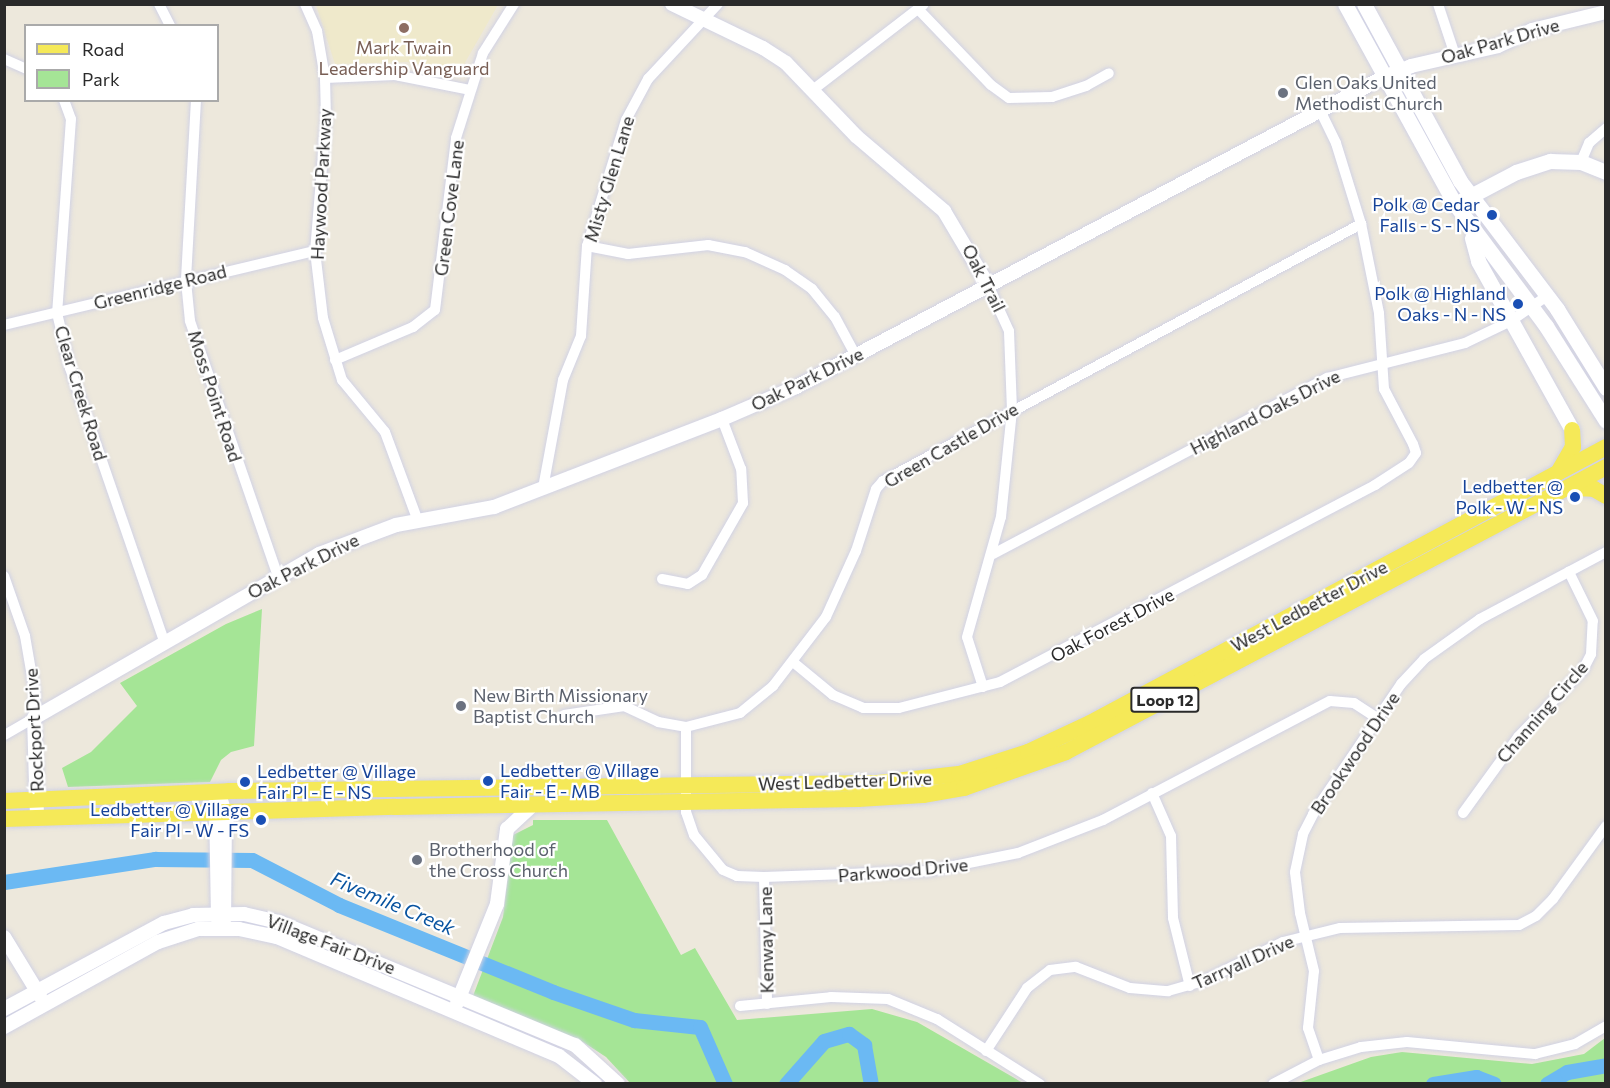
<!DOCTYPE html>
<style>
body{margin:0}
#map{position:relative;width:1610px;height:1088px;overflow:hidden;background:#ede8dc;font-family:Commissioner,sans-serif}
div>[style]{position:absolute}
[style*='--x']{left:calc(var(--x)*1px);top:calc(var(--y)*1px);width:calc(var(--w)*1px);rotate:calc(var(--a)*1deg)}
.education>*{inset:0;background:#efe9cb}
.green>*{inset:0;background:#a5e596}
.river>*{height:15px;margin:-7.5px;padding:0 7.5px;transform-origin:7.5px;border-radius:7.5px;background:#6bb9f3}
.roads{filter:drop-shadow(0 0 2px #d1d2e4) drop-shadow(0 0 2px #d1d2e4)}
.minor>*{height:10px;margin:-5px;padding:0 5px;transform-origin:5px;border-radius:5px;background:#fff}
.tertiary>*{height:14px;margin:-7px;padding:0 7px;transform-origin:7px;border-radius:7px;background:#fff}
.secondary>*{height:15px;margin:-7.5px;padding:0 7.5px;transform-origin:7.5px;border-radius:7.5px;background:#fff}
.primary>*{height:16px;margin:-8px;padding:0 8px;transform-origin:8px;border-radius:8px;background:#f5e958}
.dots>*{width:16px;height:16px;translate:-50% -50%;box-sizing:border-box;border:3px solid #fff;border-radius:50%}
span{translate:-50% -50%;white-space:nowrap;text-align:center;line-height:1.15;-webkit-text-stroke:4.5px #fff;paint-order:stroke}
.shield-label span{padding:2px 4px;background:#fff;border:2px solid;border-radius:4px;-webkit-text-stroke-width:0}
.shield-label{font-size:16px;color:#2a2a2a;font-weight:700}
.street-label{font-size:18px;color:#2a2a2a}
.education-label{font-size:18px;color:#785e54}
.worship-label{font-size:18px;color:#5b616d}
.left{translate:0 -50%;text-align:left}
.transit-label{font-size:18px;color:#164399}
.right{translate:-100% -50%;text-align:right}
.water-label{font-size:20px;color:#0954a0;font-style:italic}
.frame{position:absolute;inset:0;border:6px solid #2a2a2a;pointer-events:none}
.legend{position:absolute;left:24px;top:24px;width:195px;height:78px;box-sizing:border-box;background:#fff;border:2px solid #aaa;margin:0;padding:8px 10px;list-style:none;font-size:18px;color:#2a2a2a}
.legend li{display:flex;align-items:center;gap:12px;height:30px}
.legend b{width:30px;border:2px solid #aaa}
</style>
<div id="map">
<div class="education">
<div style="clip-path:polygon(316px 5px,316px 4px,498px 5px,459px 73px,407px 62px,335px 64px)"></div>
</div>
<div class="green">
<div style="clip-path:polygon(262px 609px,254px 746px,231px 752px,221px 760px,210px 782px,68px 787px,62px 768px,91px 752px,137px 706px,120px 683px,226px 624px)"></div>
<div style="clip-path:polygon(533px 820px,607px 820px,681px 955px,695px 948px,737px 1020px,872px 1009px,917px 1022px,1023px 1083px,630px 1083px,606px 1057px,583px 1042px,473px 996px,503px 917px,513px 835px,533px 825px)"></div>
<div style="clip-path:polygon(1605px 1038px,1605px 1083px,1298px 1083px,1371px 1057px,1402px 1052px,1532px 1064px,1584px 1054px)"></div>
</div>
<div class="river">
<div style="--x:4;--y:882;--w:153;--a:-8.7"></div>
<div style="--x:155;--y:859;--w:97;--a:0.6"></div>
<div style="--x:252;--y:860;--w:98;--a:27.3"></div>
<div style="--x:339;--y:905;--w:231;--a:22.1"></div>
<div style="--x:553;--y:992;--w:86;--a:19.1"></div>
<div style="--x:634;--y:1020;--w:66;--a:6.1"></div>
<div style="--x:700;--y:1027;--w:62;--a:66.3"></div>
<div style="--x:786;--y:1084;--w:57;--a:-48.5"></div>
<div style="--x:824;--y:1041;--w:26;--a:-16"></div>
<div style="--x:849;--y:1034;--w:19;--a:36"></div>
<div style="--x:864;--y:1045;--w:40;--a:80"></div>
<div style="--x:1433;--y:1084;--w:44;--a:-9.2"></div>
<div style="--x:1476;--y:1077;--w:19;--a:21"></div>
<div style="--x:1547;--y:1084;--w:23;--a:-31"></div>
<div style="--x:1567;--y:1072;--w:40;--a:-10"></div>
</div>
<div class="roads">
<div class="minor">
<div style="--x:159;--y:4;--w:25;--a:63"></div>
<div style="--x:305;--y:4;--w:30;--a:66"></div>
<div style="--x:317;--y:31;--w:48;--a:80.3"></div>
<div style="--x:325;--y:78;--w:40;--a:88.6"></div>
<div style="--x:326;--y:118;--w:133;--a:94.7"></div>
<div style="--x:315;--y:251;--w:67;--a:83.2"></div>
<div style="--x:323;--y:318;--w:65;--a:73"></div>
<div style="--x:342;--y:380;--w:67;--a:50.4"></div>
<div style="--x:385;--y:432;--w:95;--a:69.7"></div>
<div style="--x:1438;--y:4;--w:54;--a:71.6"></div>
<div style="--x:918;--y:9;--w:105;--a:46.2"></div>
<div style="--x:991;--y:85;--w:22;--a:36"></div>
<div style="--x:1009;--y:98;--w:43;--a:-1.3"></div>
<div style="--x:1052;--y:97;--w:36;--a:-18"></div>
<div style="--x:1086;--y:86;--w:26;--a:-29"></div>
<div style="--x:4;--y:59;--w:24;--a:24"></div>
<div style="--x:325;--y:78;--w:70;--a:-2.5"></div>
<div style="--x:395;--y:75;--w:76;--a:11.3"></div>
<div style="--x:814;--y:89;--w:138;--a:-37.6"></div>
<div style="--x:64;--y:100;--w:20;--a:70"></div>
<div style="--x:71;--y:119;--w:195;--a:94.1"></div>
<div style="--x:57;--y:313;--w:57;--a:76.7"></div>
<div style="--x:70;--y:368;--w:289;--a:71"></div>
<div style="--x:196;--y:100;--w:181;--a:93.2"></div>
<div style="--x:186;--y:281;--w:40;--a:84.3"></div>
<div style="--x:190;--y:321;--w:271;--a:71"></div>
<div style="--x:1581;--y:162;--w:21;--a:-67"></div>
<div style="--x:1589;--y:143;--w:23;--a:-41"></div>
<div style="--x:587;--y:246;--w:42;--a:11"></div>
<div style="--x:628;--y:254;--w:81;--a:-6.4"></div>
<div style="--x:708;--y:245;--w:38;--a:11"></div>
<div style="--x:745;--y:252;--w:44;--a:24.2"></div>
<div style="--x:785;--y:270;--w:33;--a:35"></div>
<div style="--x:812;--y:289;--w:36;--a:51"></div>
<div style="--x:835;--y:317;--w:44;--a:61.7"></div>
<div style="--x:4;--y:325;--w:320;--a:-13.4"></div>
<div style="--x:335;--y:360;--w:85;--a:-22.9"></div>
<div style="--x:413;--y:327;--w:28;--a:-38"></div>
<div style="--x:435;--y:310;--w:173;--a:-83"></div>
<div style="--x:456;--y:138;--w:89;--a:-72.4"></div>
<div style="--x:483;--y:53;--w:58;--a:-57.7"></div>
<div style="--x:543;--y:488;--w:110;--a:-79.5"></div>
<div style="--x:563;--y:380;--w:48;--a:-67.8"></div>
<div style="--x:581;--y:336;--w:90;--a:-86.2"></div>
<div style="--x:587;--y:246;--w:132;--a:-72.8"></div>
<div style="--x:626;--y:120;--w:47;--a:-61.8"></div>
<div style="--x:648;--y:79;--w:103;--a:-47"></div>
<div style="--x:993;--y:554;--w:378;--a:-27.8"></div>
<div style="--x:1327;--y:378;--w:142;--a:-14.2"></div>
<div style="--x:1465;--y:343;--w:51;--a:-25.6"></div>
<div style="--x:1511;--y:321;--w:44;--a:-34.8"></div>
<div style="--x:4;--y:576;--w:64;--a:70.7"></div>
<div style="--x:25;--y:636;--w:59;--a:80.2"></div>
<div style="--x:35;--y:694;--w:24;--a:92"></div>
<div style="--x:34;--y:718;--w:34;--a:150"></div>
<div style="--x:662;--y:579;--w:26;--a:11"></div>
<div style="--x:688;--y:584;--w:17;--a:-33"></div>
<div style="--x:702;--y:575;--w:83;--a:-60.3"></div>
<div style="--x:743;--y:503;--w:34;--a:-93"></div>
<div style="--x:741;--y:469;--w:53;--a:-110.8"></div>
<div style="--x:793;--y:662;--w:52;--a:39.5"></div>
<div style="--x:833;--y:695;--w:33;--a:23"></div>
<div style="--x:863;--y:708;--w:36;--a:0"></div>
<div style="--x:899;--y:708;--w:104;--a:-14.4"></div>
<div style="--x:1000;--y:682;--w:424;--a:-27.7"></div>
<div style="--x:1375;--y:485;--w:40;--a:-32.9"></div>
<div style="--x:1409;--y:463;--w:12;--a:-55"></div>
<div style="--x:1416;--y:453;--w:9;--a:-108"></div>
<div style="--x:1413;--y:444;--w:62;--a:-117.8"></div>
<div style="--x:1384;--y:389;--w:76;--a:-93.8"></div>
<div style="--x:1379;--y:313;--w:91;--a:-101.4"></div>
<div style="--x:1361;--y:224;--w:85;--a:-107.2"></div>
<div style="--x:1336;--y:143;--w:37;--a:-116"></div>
<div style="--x:983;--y:687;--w:52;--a:-107.7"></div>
<div style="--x:967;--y:637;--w:125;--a:-74.2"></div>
<div style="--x:1001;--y:517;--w:108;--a:-84.1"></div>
<div style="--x:1012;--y:410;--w:79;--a:-92.2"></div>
<div style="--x:1009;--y:331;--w:51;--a:-114.5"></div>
<div style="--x:564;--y:715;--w:61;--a:-8.5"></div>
<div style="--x:624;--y:706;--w:38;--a:25"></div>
<div style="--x:658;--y:722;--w:28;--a:10"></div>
<div style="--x:686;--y:727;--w:56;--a:-14.5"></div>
<div style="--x:740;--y:713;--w:43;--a:-39.3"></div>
<div style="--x:773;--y:686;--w:87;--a:-52.5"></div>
<div style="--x:826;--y:617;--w:72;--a:-65.6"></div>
<div style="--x:856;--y:551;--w:65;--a:-72.1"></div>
<div style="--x:876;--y:489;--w:11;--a:-49"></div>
<div style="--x:883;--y:481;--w:543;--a:-28.27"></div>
<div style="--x:686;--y:727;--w:85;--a:90"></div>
<div style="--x:686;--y:812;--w:24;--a:71"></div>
<div style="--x:694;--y:835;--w:45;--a:50.4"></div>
<div style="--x:723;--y:870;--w:15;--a:23"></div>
<div style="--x:737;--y:876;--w:27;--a:2"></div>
<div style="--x:764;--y:877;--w:165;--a:-2.1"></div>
<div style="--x:929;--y:871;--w:91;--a:-11.4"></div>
<div style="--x:1018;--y:853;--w:91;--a:-21.2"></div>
<div style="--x:1103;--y:820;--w:256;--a:-27.7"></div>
<div style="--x:1330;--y:701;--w:24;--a:5"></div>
<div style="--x:1354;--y:703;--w:27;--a:33"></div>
<div style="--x:1152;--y:793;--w:47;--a:66.2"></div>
<div style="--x:1171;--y:836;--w:82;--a:88.6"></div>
<div style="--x:1173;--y:918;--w:70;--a:76"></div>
<div style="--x:1463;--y:813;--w:94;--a:-54.1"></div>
<div style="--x:1518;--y:737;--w:93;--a:-45.9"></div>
<div style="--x:1583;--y:670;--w:18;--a:-63"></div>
<div style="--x:1591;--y:654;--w:33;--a:-87"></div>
<div style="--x:1593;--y:621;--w:55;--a:-116.1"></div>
<div style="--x:764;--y:877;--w:127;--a:88.6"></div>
<div style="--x:740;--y:1006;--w:91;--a:-5.6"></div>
<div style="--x:831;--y:997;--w:57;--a:2"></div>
<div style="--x:888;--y:999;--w:53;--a:22.2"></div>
<div style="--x:937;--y:1019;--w:122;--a:32.3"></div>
<div style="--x:986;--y:1051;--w:75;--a:-56.9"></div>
<div style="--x:1027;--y:988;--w:29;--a:-38"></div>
<div style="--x:1050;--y:970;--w:26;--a:-7"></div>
<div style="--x:1076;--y:967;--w:58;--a:21.3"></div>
<div style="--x:1130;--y:988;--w:38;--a:5"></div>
<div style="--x:1168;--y:991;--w:36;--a:-16"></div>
<div style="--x:1203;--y:981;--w:89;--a:-26"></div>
<div style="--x:1283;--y:942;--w:59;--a:-13.8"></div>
<div style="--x:1340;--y:928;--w:179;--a:-1"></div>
<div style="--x:1519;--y:925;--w:19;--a:-28"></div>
<div style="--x:1536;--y:916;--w:24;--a:-45"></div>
<div style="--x:1553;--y:899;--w:90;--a:-54"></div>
<div style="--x:1319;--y:1060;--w:34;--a:-109"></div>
<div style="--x:1308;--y:1028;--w:57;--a:-84"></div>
<div style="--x:1314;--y:971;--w:60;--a:-103.6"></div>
<div style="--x:1300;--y:913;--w:41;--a:-97"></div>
<div style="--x:1295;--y:872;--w:39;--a:-78"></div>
<div style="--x:1303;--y:834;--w:22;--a:-63"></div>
<div style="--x:1313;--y:814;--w:157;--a:-55.9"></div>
<div style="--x:1401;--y:684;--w:34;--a:-47"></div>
<div style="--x:1424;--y:659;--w:69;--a:-35.5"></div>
<div style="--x:1480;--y:619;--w:143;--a:-28"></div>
<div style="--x:1273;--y:1084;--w:52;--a:-27.6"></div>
<div style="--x:1319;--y:1060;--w:44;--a:-17.2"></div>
<div style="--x:1361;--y:1047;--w:46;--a:-6.2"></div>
<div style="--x:1407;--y:1042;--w:129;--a:5.4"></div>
<div style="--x:1535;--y:1054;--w:41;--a:-14"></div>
<div style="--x:1575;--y:1044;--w:36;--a:-30"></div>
</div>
<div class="tertiary">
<div style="--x:672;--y:4;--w:101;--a:25.8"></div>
<div style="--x:763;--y:48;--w:27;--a:33"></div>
<div style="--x:786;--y:63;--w:101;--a:46.2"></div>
<div style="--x:856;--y:136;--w:116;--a:40.4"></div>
<div style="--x:944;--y:211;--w:86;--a:59.3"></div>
<div style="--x:218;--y:791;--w:23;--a:72"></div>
<div style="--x:225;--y:813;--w:107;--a:90.5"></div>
<div style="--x:216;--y:802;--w:118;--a:89"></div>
<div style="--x:37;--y:817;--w:99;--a:-91.7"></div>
<div style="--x:34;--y:718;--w:329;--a:-29.9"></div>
<div style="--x:319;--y:554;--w:82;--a:-20.6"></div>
<div style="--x:396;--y:525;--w:100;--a:-10.4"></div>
<div style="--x:494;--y:507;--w:244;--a:-21.1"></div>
<div style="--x:722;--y:419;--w:81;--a:-23.4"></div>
<div style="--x:796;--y:387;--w:665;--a:-27.8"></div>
<div style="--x:1384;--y:77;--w:29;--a:-22"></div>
<div style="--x:1411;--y:66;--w:89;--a:-12.9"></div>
<div style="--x:1498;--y:46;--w:38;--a:-25"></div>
<div style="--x:1532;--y:30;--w:76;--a:-13.7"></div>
<div style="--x:4;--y:937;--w:69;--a:58.6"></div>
<div style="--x:457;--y:1003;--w:107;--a:-68"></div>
<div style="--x:497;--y:904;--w:76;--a:-82.4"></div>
<div style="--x:507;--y:829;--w:34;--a:-43"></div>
<div style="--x:4;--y:1009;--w:182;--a:-28.3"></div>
<div style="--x:164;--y:923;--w:30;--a:-15"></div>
<div style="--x:193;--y:915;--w:51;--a:-1.1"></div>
<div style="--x:244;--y:914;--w:36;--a:13"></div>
<div style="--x:279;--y:922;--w:321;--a:22.6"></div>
<div style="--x:575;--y:1045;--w:58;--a:42.2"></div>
<div style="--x:4;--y:1027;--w:176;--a:-28.9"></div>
<div style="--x:158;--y:942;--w:42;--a:-18"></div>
<div style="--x:198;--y:929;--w:41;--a:0"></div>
<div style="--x:239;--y:929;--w:39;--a:12"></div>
<div style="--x:277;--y:937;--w:306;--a:22.9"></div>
<div style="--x:559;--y:1056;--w:46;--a:37.9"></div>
</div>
<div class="secondary">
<div style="--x:1345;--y:4;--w:228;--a:61.2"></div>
<div style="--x:1455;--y:204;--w:152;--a:53.3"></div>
<div style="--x:1546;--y:326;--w:112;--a:57.7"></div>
<div style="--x:1364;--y:4;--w:201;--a:61.5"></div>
<div style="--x:1460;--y:181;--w:161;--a:52.8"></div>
<div style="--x:1557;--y:309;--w:93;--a:58.2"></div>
<div style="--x:1461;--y:201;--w:62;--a:-27.8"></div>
<div style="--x:1516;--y:172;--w:36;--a:-18"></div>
<div style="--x:1550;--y:161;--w:31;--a:2"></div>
<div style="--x:1581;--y:162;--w:27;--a:22"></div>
<div style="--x:1472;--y:238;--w:24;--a:75"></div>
<div style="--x:1478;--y:261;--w:193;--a:60.9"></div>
</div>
<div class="primary">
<div style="--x:1559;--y:471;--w:28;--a:-60"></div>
<div style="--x:1573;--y:447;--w:17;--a:-93"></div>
<div style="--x:1571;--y:488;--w:23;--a:2"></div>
<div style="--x:1594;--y:489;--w:14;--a:30"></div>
<div style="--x:4;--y:801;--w:225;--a:-2.5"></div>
<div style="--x:229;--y:791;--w:648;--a:-0.71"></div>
<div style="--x:877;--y:783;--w:82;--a:-6.3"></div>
<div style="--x:959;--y:774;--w:72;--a:-17.7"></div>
<div style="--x:1028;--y:752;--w:68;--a:-25.1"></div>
<div style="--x:1090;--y:723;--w:585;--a:-28.14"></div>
<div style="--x:4;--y:819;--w:391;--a:-1.8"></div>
<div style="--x:395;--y:807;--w:463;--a:-1"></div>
<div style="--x:858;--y:799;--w:65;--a:-3.5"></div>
<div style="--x:923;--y:795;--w:42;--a:-9.7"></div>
<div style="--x:964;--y:788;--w:108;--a:-19.4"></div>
<div style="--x:1066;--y:752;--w:611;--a:-27.82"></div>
</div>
</div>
<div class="dots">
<div style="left:404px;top:28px;background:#8d6e63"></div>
<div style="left:1283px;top:93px;background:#6b7280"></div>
<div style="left:1492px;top:215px;background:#1a4fb4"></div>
<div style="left:1518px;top:304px;background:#1a4fb4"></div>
<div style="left:1575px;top:497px;background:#1a4fb4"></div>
<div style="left:461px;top:706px;background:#6b7280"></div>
<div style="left:488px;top:781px;background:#1a4fb4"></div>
<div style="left:245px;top:782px;background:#1a4fb4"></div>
<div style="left:261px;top:820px;background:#1a4fb4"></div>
<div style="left:417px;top:860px;background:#6b7280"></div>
</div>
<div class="shield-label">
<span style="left:1165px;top:700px">Loop 12</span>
</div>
<div class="street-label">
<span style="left:1500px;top:41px;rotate:-16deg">Oak Park Drive</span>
<span style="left:609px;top:179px;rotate:-73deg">Misty Glen Lane</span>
<span style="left:321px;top:184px;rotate:-87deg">Haywood Parkway</span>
<span style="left:449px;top:208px;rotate:-83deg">Green Cove Lane</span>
<span style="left:984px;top:278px;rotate:63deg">Oak Trail</span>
<span style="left:160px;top:287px;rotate:-14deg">Greenridge Road</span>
<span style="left:807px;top:379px;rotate:-26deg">Oak Park Drive</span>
<span style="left:81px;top:393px;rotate:73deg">Clear Creek Road</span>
<span style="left:215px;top:396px;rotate:72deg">Moss Point Road</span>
<span style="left:1265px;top:412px;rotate:-27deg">Highland Oaks Drive</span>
<span style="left:951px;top:445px;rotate:-30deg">Green Castle Drive</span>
<span style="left:303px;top:566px;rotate:-27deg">Oak Park Drive</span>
<span style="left:1309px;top:606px;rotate:-28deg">West Ledbetter Drive</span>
<span style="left:1112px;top:625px;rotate:-28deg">Oak Forest Drive</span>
<span style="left:1542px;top:712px;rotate:-49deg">Channing Circle</span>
<span style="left:34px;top:730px;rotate:-93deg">Rockport Drive</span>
<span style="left:1355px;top:753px;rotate:-56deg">Brookwood Drive</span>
<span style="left:845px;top:781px;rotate:-2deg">West Ledbetter Drive</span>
<span style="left:903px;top:870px;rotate:-5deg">Parkwood Drive</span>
<span style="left:766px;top:940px;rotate:-91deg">Kenway Lane</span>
<span style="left:331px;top:944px;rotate:21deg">Village Fair Drive</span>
<span style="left:1243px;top:962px;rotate:-24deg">Tarryall Drive</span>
</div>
<div class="education-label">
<span style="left:404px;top:58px">Mark Twain<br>Leadership Vanguard</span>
</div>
<div class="worship-label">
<span class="left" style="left:1295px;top:93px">Glen Oaks United<br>Methodist Church</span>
<span class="left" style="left:473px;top:706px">New Birth Missionary<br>Baptist Church</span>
<span class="left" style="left:429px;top:860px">Brotherhood of<br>the Cross Church</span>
</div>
<div class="transit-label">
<span class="right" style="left:1480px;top:215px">Polk @ Cedar<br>Falls - S - NS</span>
<span class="right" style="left:1506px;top:304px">Polk @ Highland<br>Oaks - N - NS</span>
<span class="right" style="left:1563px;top:497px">Ledbetter @<br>Polk - W - NS</span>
<span class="left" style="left:500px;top:781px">Ledbetter @ Village<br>Fair - E - MB</span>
<span class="left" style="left:257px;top:782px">Ledbetter @ Village<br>Fair Pl - E - NS</span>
<span class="right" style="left:249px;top:820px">Ledbetter @ Village<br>Fair Pl - W - FS</span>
</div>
<div class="water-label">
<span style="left:393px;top:903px;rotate:23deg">Fivemile Creek</span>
</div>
<div class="frame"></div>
<ul class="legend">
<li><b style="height:8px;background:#f5e958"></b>Road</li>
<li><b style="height:16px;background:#a5e596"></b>Park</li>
</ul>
</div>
